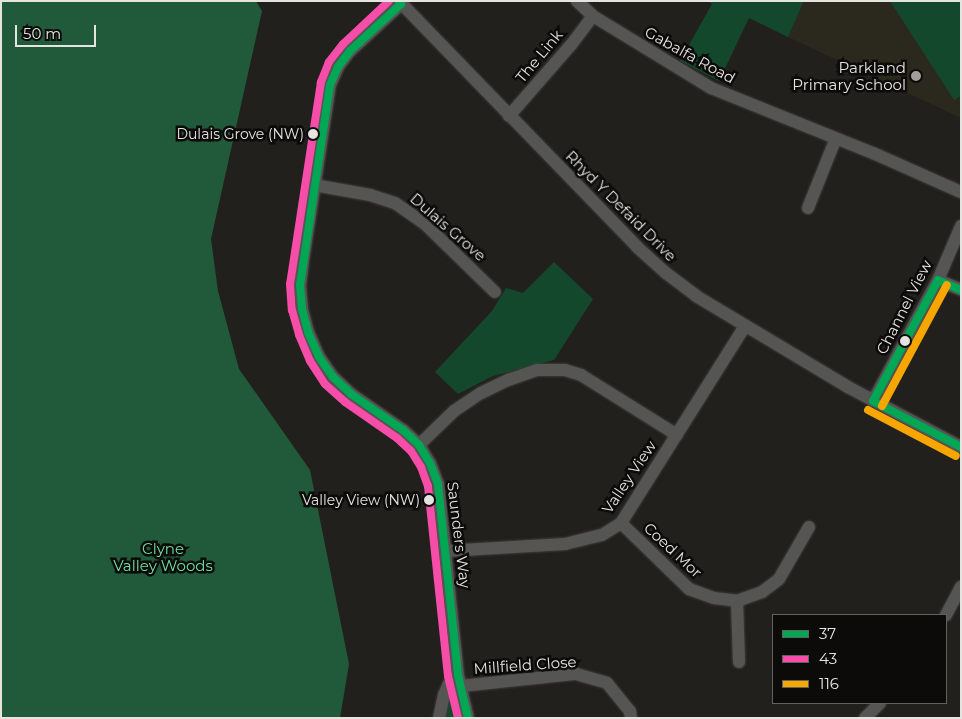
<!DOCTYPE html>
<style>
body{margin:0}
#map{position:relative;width:962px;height:719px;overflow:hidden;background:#22201d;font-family:Montserrat,sans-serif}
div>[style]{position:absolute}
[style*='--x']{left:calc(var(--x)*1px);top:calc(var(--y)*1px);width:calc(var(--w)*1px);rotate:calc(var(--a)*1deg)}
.built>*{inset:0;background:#2b281e}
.green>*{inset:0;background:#14482d}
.forest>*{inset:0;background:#205a3a}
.roads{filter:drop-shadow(0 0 1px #3f3e3a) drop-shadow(0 0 1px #3f3e3a)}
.minor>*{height:12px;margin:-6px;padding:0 6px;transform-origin:6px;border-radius:6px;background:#555553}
.bus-1>*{height:8px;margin:-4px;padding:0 4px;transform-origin:4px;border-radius:4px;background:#00a754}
.bus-2>*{height:8px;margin:-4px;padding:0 4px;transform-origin:4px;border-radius:4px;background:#f54da8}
.bus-3>*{height:8px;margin:-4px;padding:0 4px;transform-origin:4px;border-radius:4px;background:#f7a600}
.dots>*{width:14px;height:14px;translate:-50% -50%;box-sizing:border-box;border:2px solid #0c0b09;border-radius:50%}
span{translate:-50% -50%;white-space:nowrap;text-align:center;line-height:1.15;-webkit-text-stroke:5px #0c0b09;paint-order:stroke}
.bus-label{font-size:14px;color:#e5e4e0}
.right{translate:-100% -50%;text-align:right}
.street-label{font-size:15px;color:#e5e4e0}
.poi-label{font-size:15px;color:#e5e4e0}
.park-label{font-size:15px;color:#6ce09e}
.frame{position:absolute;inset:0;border:2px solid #e5e4e0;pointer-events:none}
.legend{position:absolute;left:772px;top:614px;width:175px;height:90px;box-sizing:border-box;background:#0c0b09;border:1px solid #63625f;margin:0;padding:6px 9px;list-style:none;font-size:15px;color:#e5e4e0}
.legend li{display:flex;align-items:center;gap:10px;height:25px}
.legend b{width:25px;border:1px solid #63625f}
.scale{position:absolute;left:15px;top:25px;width:81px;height:22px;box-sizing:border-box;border:2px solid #e5e4e0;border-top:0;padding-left:6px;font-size:15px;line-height:18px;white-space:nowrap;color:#e5e4e0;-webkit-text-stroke:4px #0c0b09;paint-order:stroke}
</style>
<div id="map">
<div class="built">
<div style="clip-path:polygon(804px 1px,961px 1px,961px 118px,788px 37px)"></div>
</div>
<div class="green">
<div style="clip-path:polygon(708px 1px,804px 1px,788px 37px,749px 18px,719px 81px,680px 61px,712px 4px)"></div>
<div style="clip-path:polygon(890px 1px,961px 1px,961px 96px,954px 100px)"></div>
<div style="clip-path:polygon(554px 262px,593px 299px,554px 360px,493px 376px,458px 394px,435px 372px,492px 311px,506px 288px,523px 293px)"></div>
<div style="clip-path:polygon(451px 694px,457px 694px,464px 718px,444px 718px)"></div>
</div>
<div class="forest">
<div style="clip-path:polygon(1px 1px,256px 1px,262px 11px,211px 239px,218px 291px,239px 369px,310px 470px,349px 664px,340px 718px,1px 718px)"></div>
</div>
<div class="roads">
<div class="minor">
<div style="--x:399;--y:1;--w:342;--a:45.9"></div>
<div style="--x:637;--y:247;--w:39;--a:42"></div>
<div style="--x:666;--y:273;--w:38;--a:37"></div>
<div style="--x:696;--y:296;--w:177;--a:30.9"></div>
<div style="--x:848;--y:387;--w:128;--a:28"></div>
<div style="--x:577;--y:1;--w:22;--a:43"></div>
<div style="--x:593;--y:16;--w:138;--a:31.4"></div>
<div style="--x:711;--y:88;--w:175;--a:21.9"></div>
<div style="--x:873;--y:153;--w:96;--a:23.9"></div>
<div style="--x:401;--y:4;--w:69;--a:137.3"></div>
<div style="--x:350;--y:51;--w:20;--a:127"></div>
<div style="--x:338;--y:67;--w:20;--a:114"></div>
<div style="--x:330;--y:85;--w:179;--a:98.7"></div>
<div style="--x:303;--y:262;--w:23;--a:97"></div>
<div style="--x:300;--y:285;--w:24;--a:85"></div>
<div style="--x:302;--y:309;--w:24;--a:75"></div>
<div style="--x:308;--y:332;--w:27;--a:66"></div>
<div style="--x:319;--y:357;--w:24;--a:55"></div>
<div style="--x:333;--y:377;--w:25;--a:43"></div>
<div style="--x:351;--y:394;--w:63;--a:34.7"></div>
<div style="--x:403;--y:430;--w:22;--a:43"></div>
<div style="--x:419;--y:445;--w:21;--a:59"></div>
<div style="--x:430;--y:463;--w:22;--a:69"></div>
<div style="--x:438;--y:484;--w:192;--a:84"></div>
<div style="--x:458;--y:675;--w:44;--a:76.9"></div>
<div style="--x:509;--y:116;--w:94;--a:-48.9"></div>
<div style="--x:571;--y:45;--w:36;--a:-53"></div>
<div style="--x:314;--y:185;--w:57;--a:10.1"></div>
<div style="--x:370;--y:195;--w:26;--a:18"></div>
<div style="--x:395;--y:203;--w:38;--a:35"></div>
<div style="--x:426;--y:225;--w:96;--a:44.2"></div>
<div style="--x:808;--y:208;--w:75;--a:-68.2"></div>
<div style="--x:938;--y:280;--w:25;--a:23"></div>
<div style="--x:873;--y:401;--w:137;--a:-61.8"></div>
<div style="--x:938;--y:280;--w:59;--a:-66.9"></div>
<div style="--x:419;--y:445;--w:49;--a:-44.2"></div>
<div style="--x:454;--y:411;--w:32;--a:-34"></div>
<div style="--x:481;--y:393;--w:30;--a:-26"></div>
<div style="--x:508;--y:380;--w:31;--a:-19"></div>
<div style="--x:537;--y:370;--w:28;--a:0"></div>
<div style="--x:565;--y:370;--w:17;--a:17"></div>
<div style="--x:581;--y:375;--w:113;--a:32"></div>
<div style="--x:621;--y:523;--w:95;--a:44.1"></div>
<div style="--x:689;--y:589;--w:27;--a:20"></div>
<div style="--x:714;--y:598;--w:23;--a:7"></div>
<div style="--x:737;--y:601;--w:27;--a:-20"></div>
<div style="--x:762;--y:592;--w:21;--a:-37"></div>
<div style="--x:779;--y:579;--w:60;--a:-60"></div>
<div style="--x:446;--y:551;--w:119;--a:-3.4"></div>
<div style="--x:565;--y:544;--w:38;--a:-14"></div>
<div style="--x:602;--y:535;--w:22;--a:-32"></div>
<div style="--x:621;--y:523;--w:233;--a:-57.8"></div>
<div style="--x:737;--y:601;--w:61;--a:88.1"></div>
<div style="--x:946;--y:615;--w:32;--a:-62"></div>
<div style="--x:461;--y:686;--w:116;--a:-6"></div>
<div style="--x:576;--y:674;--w:32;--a:16"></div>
<div style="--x:607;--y:683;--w:36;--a:51"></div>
<div style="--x:630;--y:711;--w:7;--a:82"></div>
<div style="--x:439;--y:718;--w:24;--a:-78"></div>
<div style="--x:444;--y:695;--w:12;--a:-66"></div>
<div style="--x:449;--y:684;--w:13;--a:-45"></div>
<div style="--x:865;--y:718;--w:21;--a:-45"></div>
</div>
</div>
<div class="bus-1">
<div style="--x:399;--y:1;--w:4;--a:56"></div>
<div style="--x:401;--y:4;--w:69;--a:137.3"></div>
<div style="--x:350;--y:51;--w:20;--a:127"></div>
<div style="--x:338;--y:67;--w:20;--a:114"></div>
<div style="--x:330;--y:85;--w:202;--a:98.5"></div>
<div style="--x:300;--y:285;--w:24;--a:85"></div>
<div style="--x:302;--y:309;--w:24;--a:75"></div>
<div style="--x:308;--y:332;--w:27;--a:66"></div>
<div style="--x:319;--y:357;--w:24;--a:55"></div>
<div style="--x:333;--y:377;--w:25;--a:43"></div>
<div style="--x:351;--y:394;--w:63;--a:34.7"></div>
<div style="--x:403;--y:430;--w:22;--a:43"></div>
<div style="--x:419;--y:445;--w:21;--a:59"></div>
<div style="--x:430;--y:463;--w:22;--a:69"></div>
<div style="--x:438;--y:484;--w:192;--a:84"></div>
<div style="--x:458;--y:675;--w:44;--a:76.9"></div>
<div style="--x:961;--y:290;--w:25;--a:-157"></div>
<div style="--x:938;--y:280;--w:137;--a:118.2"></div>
<div style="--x:873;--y:401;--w:99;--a:27.6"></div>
</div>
<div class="bus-2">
<div style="--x:389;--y:1;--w:63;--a:136.9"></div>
<div style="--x:343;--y:44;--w:23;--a:128"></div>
<div style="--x:329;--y:62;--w:22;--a:112"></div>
<div style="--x:321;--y:82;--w:204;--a:98.7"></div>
<div style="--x:290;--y:284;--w:26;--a:86"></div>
<div style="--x:292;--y:310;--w:26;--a:74"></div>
<div style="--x:299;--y:335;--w:28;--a:67"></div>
<div style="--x:310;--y:361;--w:27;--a:57"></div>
<div style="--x:325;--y:384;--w:27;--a:42"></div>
<div style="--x:345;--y:402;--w:63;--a:34.7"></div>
<div style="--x:397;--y:438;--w:19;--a:43"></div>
<div style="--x:411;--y:451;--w:19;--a:58"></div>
<div style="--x:421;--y:467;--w:20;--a:70"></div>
<div style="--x:428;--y:486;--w:191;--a:84"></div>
<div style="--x:448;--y:676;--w:43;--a:76.6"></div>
</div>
<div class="bus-3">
<div style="--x:882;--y:406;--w:137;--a:-61.8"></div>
<div style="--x:868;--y:410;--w:99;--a:27.6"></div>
</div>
<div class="dots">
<div style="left:916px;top:76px;background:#a19f9c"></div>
<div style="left:313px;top:134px;background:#e5e4e0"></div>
<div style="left:905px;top:341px;background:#e5e4e0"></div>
<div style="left:429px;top:500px;background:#e5e4e0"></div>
</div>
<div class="bus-label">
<span class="right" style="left:304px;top:134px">Dulais Grove (NW)</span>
<span class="right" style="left:420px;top:500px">Valley View (NW)</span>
</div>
<div class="street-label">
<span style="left:690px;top:55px;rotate:29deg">Gabalfa Road</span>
<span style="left:539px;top:56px;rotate:-50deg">The Link</span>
<span style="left:621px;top:206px;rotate:45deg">Rhyd Y Defaid Drive</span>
<span style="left:448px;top:227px;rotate:41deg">Dulais Grove</span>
<span style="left:904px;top:307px;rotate:-63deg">Channel View</span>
<span style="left:629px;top:477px;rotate:-56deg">Valley View</span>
<span style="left:459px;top:535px;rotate:83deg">Saunders Way</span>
<span style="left:673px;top:550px;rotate:43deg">Coed Mor</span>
<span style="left:525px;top:665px;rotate:-4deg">Millfield Close</span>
</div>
<div class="poi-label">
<span class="right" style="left:906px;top:76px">Parkland<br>Primary School</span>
</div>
<div class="park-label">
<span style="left:163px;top:557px">Clyne<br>Valley Woods</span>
</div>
<div class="frame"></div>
<ul class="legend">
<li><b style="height:6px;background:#00a754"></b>37</li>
<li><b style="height:6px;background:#f54da8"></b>43</li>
<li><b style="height:6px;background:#f7a600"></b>116</li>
</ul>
<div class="scale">50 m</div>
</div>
